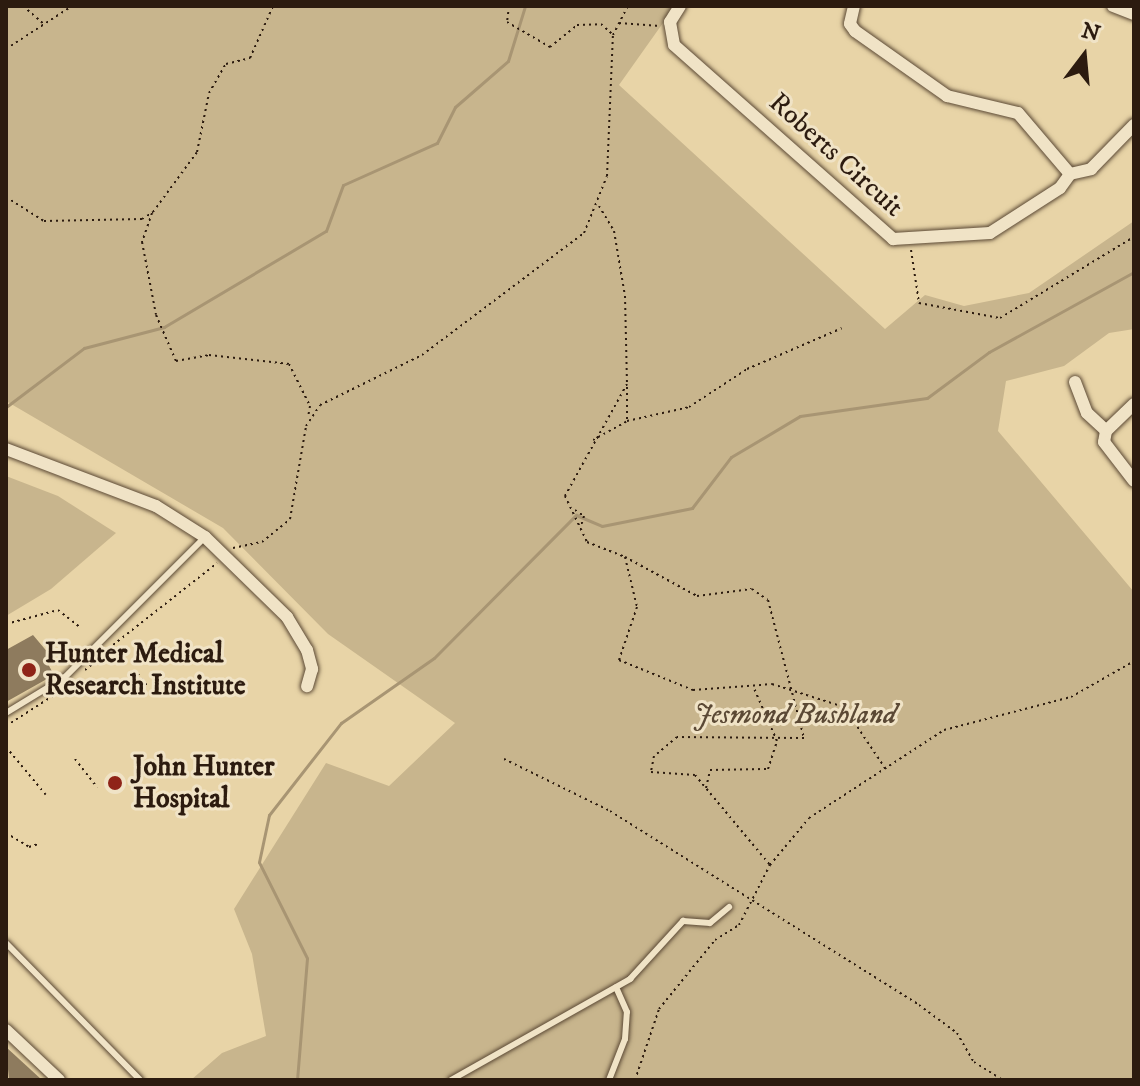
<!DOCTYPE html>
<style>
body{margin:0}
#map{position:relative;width:1140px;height:1086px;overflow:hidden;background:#e8d4a7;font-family:"IM FELL DW Pica",serif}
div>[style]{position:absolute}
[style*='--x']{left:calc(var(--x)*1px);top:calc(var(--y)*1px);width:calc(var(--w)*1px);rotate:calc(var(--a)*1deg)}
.green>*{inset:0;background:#c8b58d}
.stream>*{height:3px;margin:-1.5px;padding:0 1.5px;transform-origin:1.5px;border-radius:1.5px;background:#a89573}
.building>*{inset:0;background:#8e7b5e}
.path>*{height:2px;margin-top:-1px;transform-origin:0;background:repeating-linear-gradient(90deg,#2c1b0f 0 2px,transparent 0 6px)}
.roads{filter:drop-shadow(0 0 2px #5b4935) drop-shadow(0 0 2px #5b4935)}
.service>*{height:6px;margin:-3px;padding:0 3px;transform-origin:3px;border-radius:3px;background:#f0e3c6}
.minor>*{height:12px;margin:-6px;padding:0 6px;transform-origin:6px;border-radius:6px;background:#f0e3c6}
.dots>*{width:22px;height:22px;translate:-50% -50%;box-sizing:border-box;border:4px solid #f0e3c6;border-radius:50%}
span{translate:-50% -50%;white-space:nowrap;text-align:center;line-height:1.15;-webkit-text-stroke:6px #f0e3c6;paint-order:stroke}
.street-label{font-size:28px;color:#2c1b0f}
.poi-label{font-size:28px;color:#2c1b0f;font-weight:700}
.left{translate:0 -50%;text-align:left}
.park-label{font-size:28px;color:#5b4935;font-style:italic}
.frame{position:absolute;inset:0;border:8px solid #2c1b0f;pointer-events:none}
.north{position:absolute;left:1044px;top:16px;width:80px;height:80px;-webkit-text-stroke:6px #f0e3c6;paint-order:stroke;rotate:16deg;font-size:22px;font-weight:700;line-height:32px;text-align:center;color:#2c1b0f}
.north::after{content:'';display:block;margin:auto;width:28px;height:36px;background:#2c1b0f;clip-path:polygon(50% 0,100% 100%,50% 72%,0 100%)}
</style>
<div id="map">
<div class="green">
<div style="clip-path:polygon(6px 6px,675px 6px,619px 85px,885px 329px,925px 295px,964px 306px,1029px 293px,1134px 221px,1134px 329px,1109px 333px,1064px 366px,1006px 381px,998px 431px,1134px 592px,1134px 1080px,191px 1080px,222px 1053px,266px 1036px,252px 954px,234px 909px,326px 763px,389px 786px,455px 723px,328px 634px,223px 528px,6px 401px)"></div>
<div style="clip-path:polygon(6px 476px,58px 496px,116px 533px,51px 589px,6px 616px)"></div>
</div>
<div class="stream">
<div style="--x:6;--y:407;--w:98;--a:-37.1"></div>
<div style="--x:84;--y:348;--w:83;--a:-14.7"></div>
<div style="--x:164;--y:327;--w:188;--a:-30.7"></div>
<div style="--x:326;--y:231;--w:49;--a:-69.7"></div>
<div style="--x:343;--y:185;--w:103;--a:-24.1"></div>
<div style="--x:437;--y:143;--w:40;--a:-63.4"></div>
<div style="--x:455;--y:107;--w:70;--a:-41"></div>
<div style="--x:508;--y:61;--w:58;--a:-72.8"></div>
<div style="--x:297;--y:1080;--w:122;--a:-85.3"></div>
<div style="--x:307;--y:958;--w:107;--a:-116.6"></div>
<div style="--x:259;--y:862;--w:48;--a:-78"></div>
<div style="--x:269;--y:815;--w:117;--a:-52"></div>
<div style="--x:341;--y:723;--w:113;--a:-35"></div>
<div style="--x:434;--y:658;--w:202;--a:-45.2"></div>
<div style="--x:576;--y:515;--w:28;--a:23"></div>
<div style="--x:602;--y:526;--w:92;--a:-11.3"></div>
<div style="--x:692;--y:508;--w:64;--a:-52.6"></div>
<div style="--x:731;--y:457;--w:80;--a:-30.7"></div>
<div style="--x:800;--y:416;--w:128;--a:-8.1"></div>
<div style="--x:927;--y:398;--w:77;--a:-36.6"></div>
<div style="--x:989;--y:352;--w:166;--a:-28.9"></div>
</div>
<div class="building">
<div style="clip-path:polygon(33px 635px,55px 661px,48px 664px,54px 675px,6px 702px,6px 650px)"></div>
<div style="clip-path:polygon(6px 1047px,42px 1080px,9px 1080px)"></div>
</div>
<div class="path">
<div style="--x:23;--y:6;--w:28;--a:41"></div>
<div style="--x:509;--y:6;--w:16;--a:97"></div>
<div style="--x:507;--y:22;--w:50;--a:30.2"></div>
<div style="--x:550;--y:47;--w:35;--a:-39"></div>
<div style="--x:577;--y:25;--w:24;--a:-2"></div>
<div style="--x:601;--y:24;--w:15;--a:42"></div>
<div style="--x:619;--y:23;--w:41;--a:4.2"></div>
<div style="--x:6;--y:49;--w:79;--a:-33.1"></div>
<div style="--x:6;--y:197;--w:45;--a:32.3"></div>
<div style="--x:44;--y:221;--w:98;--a:-1.2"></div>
<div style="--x:142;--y:219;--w:13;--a:-32"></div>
<div style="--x:153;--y:212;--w:74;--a:-53.7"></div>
<div style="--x:197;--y:152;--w:60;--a:-78.5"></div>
<div style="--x:209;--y:93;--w:34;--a:-60"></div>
<div style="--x:226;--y:64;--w:25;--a:-14"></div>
<div style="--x:250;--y:58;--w:57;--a:-66.1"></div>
<div style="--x:599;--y:206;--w:29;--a:59"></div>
<div style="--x:614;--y:231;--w:66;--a:80.4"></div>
<div style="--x:625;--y:296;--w:88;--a:88.7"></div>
<div style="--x:627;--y:384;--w:128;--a:119"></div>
<div style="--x:565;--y:496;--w:51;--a:64.4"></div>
<div style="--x:587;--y:542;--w:41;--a:21.5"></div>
<div style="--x:625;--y:557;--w:51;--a:76.5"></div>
<div style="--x:637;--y:607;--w:56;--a:108.8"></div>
<div style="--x:619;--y:660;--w:80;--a:22.1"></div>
<div style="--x:693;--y:690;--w:79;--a:-4.3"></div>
<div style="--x:772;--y:684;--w:76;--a:17.7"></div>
<div style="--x:844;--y:707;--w:77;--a:56.1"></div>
<div style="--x:152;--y:213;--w:31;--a:109"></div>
<div style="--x:142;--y:242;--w:74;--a:79.1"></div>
<div style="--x:156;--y:315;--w:50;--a:66.5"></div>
<div style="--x:176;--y:361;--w:34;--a:-10"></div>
<div style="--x:209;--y:355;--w:81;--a:6.4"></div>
<div style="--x:289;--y:364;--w:47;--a:63.4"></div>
<div style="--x:310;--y:406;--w:11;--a:100"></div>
<div style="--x:911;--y:250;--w:54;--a:81.4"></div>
<div style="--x:919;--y:303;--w:82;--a:10.5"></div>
<div style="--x:1000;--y:318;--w:157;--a:-31.2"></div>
<div style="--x:627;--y:387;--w:34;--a:90"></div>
<div style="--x:627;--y:421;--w:64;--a:-12.7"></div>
<div style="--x:689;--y:407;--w:69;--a:-33.2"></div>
<div style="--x:747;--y:369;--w:103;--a:-23.3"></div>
<div style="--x:593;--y:440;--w:38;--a:-29"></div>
<div style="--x:575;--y:510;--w:11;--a:34"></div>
<div style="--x:584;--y:516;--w:10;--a:107"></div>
<div style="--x:233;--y:548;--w:30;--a:-12"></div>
<div style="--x:262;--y:542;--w:36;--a:-39"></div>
<div style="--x:290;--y:519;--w:94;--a:-80.2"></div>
<div style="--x:306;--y:426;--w:25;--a:-56"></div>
<div style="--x:320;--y:405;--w:114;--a:-26.1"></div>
<div style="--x:422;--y:355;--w:203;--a:-37"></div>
<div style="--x:584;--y:233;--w:61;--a:-68"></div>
<div style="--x:607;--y:176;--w:141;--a:-87.6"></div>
<div style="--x:613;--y:35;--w:33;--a:-63"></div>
<div style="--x:625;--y:557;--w:82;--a:28.4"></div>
<div style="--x:697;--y:596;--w:55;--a:-7.3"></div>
<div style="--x:752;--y:589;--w:19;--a:35"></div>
<div style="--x:768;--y:600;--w:143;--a:75.4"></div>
<div style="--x:804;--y:738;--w:127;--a:-179.5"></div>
<div style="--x:677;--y:737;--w:30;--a:140"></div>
<div style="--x:654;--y:756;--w:16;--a:101"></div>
<div style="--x:651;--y:772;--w:44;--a:3.9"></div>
<div style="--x:695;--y:775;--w:117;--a:50.2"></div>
<div style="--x:6;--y:624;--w:54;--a:-15.1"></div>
<div style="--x:58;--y:610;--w:29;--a:38"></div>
<div style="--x:113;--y:647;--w:9;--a:41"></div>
<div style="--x:99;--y:656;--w:150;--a:-38.2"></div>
<div style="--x:85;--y:670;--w:22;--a:-39"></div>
<div style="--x:138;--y:674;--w:18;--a:52"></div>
<div style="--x:6;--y:726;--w:63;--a:-32.7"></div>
<div style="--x:6;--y:747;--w:62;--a:50.2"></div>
<div style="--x:75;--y:759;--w:36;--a:52"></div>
<div style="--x:504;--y:759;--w:118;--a:26.1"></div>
<div style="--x:610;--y:811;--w:365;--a:32.1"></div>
<div style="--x:919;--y:1005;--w:47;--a:36.4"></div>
<div style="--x:957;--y:1033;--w:34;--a:60"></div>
<div style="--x:974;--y:1062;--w:34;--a:32"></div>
<div style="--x:706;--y:788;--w:18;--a:-77"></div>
<div style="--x:710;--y:770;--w:58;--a:-1"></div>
<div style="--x:768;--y:769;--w:29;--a:-72"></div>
<div style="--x:777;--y:741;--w:60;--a:-113.6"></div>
<div style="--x:6;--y:833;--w:27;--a:31"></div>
<div style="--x:29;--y:847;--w:9;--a:-18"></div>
<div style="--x:635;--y:1080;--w:75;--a:-71.3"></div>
<div style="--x:659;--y:1009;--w:89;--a:-50.9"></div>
<div style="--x:715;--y:940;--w:28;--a:-32"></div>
<div style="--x:739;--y:925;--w:68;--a:-62.7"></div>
<div style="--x:770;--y:865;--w:61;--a:-50.3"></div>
<div style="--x:809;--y:818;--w:161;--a:-33.1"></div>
<div style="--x:944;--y:730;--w:131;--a:-14.6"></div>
<div style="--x:1071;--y:697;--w:73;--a:-29.7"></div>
</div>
<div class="roads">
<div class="service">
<div style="--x:6;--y:713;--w:69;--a:-31.4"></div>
<div style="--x:65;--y:677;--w:198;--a:-45"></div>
<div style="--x:6;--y:943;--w:192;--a:45.6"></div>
<div style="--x:451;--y:1080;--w:206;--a:-29.4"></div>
<div style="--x:630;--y:979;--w:79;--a:-47.6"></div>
<div style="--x:683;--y:921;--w:27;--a:4"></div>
<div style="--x:710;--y:923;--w:25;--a:-40"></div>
<div style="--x:609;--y:1080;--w:44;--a:-68.7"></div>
<div style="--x:625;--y:1039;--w:27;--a:-86"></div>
<div style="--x:627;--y:1012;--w:27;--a:-114"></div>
</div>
<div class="minor">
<div style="--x:680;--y:6;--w:19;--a:122"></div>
<div style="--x:670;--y:22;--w:23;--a:80"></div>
<div style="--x:674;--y:45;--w:293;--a:41.5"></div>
<div style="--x:893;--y:239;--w:97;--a:-3.5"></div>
<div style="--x:990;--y:233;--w:83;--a:-32.7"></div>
<div style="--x:1060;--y:188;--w:17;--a:-54"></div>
<div style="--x:1070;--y:174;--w:22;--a:-13"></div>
<div style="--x:1091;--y:169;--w:62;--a:-45.7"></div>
<div style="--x:854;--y:6;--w:18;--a:103"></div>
<div style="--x:850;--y:24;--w:9;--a:54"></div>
<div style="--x:855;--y:31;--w:113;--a:35.2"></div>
<div style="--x:947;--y:96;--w:73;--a:13.5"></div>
<div style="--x:1018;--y:113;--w:80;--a:49.6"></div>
<div style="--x:1113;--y:6;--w:22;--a:21"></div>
<div style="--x:1075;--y:382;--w:33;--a:69"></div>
<div style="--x:1087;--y:413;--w:26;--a:43"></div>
<div style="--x:1134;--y:404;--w:39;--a:136"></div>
<div style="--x:1106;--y:431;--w:11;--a:100"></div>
<div style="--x:1104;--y:442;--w:49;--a:52.4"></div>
<div style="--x:6;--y:449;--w:160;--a:20.8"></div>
<div style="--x:156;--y:506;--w:58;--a:32.3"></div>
<div style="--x:205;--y:537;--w:115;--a:44.3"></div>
<div style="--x:287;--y:617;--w:39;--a:59"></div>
<div style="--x:307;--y:650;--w:20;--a:75"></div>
<div style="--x:312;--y:669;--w:18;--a:106"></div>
<div style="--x:6;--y:1030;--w:73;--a:43.3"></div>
</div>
</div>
<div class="dots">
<div style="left:29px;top:670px;background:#8f2418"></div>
<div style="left:115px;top:783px;background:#8f2418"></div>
</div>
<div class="street-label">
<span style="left:836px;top:155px;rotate:42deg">Roberts Circuit</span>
</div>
<div class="poi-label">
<span class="left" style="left:45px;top:670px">Hunter Medical<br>Research Institute</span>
<span class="left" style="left:133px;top:783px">John Hunter<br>Hospital</span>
</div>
<div class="park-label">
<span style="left:795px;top:715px">Jesmond Bushland</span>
</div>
<div class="frame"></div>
<div class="north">N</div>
</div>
